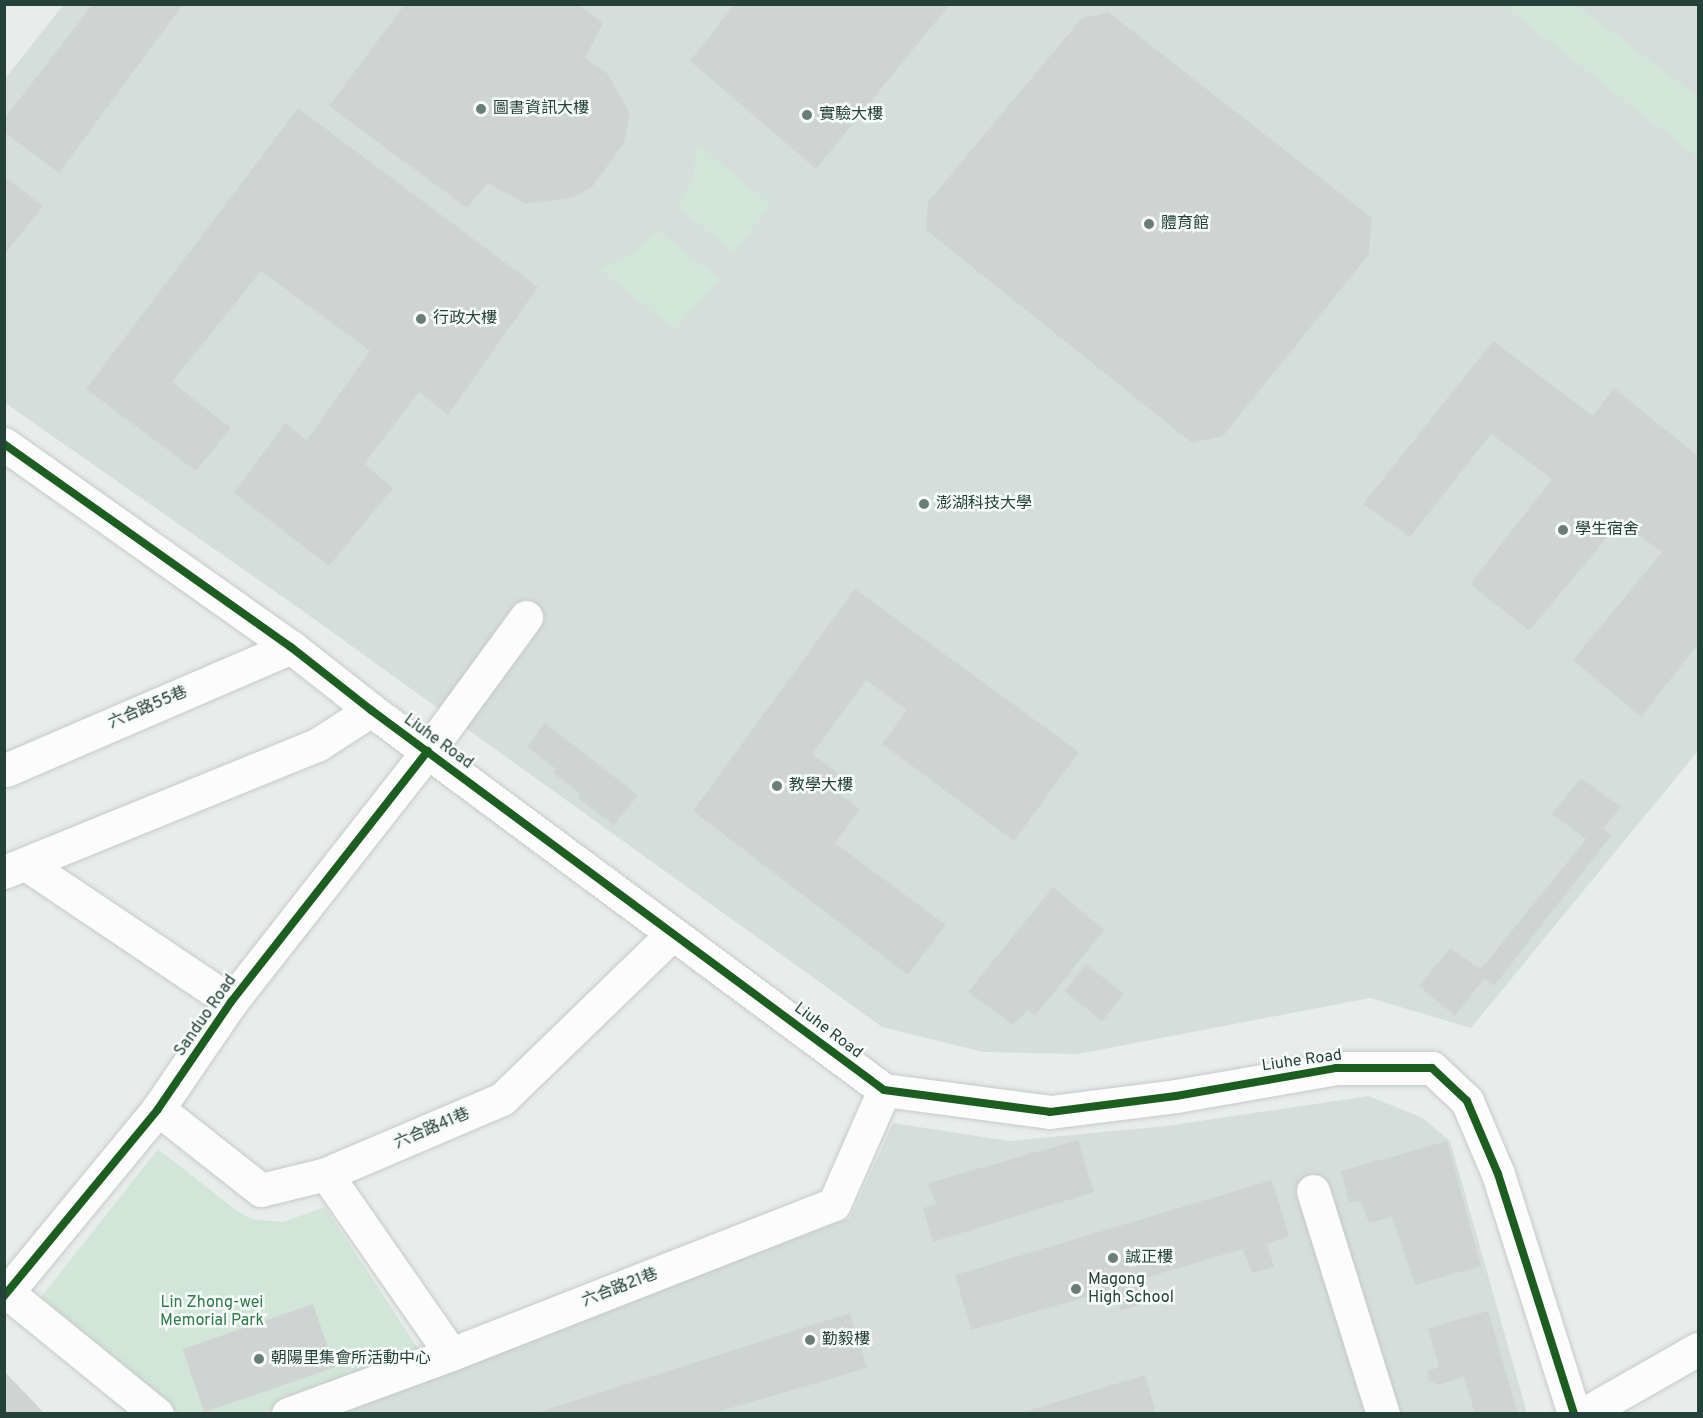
<!DOCTYPE html>
<meta charset="utf-8">
<style>
body{margin:0}
#map{position:relative;width:1703px;height:1418px;overflow:hidden;background:#e8edeb;font-family:Overpass,"Noto Sans TC",sans-serif}
div>[style]{position:absolute}
[style*='--x']{left:calc(var(--x)*1px);top:calc(var(--y)*1px);width:calc(var(--w)*1px);rotate:calc(var(--a)*1deg)}
.built>*{inset:0;background:#d6dedb}
.green>*{inset:0;background:#d1e6d8}
.building>*{inset:0;background:#cfd4d2;transform-origin:0 0}
.roads{filter:drop-shadow(0 0 2px #c5cac8) drop-shadow(0 0 2px #c5cac8)}
.minor>*{height:33px;margin:-16.5px;padding:0 16.5px;transform-origin:16.5px;border-radius:16.5px;background:#fcfcfc}
.cycleway>*{height:8px;margin:-4px;padding:0 4px;transform-origin:4px;border-radius:4px;background:#1b5e20}
.dots>*{width:16px;height:16px;translate:-50% -50%;box-sizing:border-box;border:3px solid #f7fbf9;border-radius:50%}
span{translate:-50% -50%;white-space:nowrap;text-align:center;line-height:1.15;-webkit-text-stroke:5px #f7fbf9;paint-order:stroke}
.poi-label{font-size:16px;color:#24423a}
.left{translate:0 -50%;text-align:left}
.street-label{font-size:16px;color:#24423a}
.park-label{font-size:16px;color:#2d7a4b}
.frame{position:absolute;inset:0;border:6px solid #24423a;pointer-events:none}
</style>
<div id="map">
<div class="built">
<div style="clip-path:polygon(64px 4px,1698px 5px,1698px 751px,1471px 1028px,1370px 998px,1078px 1054px,983px 1052px,882px 1027px,293px 604px,5px 403px,4px 80px)"></div>
<div style="clip-path:polygon(1369px 1096px,1423px 1118px,1450px 1141px,1527px 1413px,324px 1414px,850px 1218px,893px 1123px,1009px 1141px,1166px 1126px)"></div>
</div>
<div class="green">
<div style="clip-path:polygon(1503px 5px,1576px 5px,1698px 97px,1698px 158px)"></div>
<div style="clip-path:polygon(697px 144px,771px 205px,733px 253px,678px 206px,693px 180px)"></div>
<div style="clip-path:polygon(658px 231px,720px 279px,675px 329px,599px 269px,635px 252px)"></div>
<div style="clip-path:polygon(158px 1149px,237px 1211px,252px 1219px,283px 1222px,325px 1207px,421px 1353px,262px 1413px,178px 1413px,38px 1301px)"></div>
</div>
<div class="building">
<div style="clip-path:polygon(93px 4px,183px 4px,59px 173px,4px 132px,4px 119px)"></div>
<div style="clip-path:polygon(405px 4px,578px 4px,603px 23px,585px 58px,607px 73px,630px 113px,624px 143px,592px 187px,572px 198px,526px 204px,488px 183px,467px 208px,329px 106px)"></div>
<div style="clip-path:polygon(735px 4px,950px 4px,816px 169px,690px 61px)"></div>
<div style="clip-path:polygon(1108px 12px,1372px 218px,1369px 254px,1223px 436px,1192px 443px,926px 230px,928px 202px,1081px 19px)"></div>
<div style="clip-path:polygon(298px 108px,538px 287px,448px 415px,419px 392px,364px 464px,393px 488px,329px 566px,234px 493px,285px 423px,307px 440px,370px 351px,261px 271px,172px 382px,231px 428px,196px 471px,86px 389px)"></div>
<div style="clip-path:polygon(4px 176px,43px 206px,4px 255px)"></div>
<div style="clip-path:polygon(1493px 341px,1593px 416px,1614px 388px,1698px 456px,1698px 644px,1641px 717px,1573px 660px,1662px 552px,1620px 522px,1529px 631px,1470px 584px,1552px 479px,1491px 434px,1410px 537px,1363px 504px)"></div>
<div style="clip-path:polygon(855px 589px,1079px 752px,1014px 841px,882px 744px,907px 710px,866px 680px,812px 754px,847px 779px,837px 792px,860px 809px,835px 843px,946px 925px,908px 975px,693px 811px)"></div>
<div style="clip-path:polygon(545px 723px,638px 795px,614px 825px,578px 798px,581px 794px,553px 773px,556px 769px,527px 747px)"></div>
<div style="clip-path:polygon(1581px 778px,1621px 807px,1603px 829px,1611px 836px,1494px 986px,1484px 979px,1455px 1016px,1419px 986px,1450px 948px,1481px 969px,1586px 839px,1552px 814px)"></div>
<div style="clip-path:polygon(1053px 887px,1104px 930px,1035px 1016px,1028px 1010px,1013px 1025px,968px 992px)"></div>
<div style="left:1086px;top:964px;width:48px;height:35px;rotate:38deg"></div>
<div style="clip-path:polygon(1078px 1140px,1094px 1192px,933px 1242px,923px 1208px,936px 1204px,928px 1183px)"></div>
<div style="clip-path:polygon(1447px 1141px,1481px 1266px,1415px 1285px,1392px 1217px,1369px 1223px,1361px 1201px,1349px 1203px,1341px 1171px)"></div>
<div style="clip-path:polygon(1272px 1180px,1289px 1236px,1267px 1244px,1274px 1267px,1252px 1273px,1243px 1249px,1135px 1281px,1143px 1304px,1121px 1310px,1114px 1289px,971px 1330px,955px 1275px)"></div>
<div style="left:313px;top:1304px;width:67px;height:138px;rotate:71deg"></div>
<div style="clip-path:polygon(1488px 1311px,1518px 1414px,1475px 1414px,1464px 1377px,1438px 1385px,1428px 1380px,1428px 1371px,1439px 1367px,1428px 1328px)"></div>
<div style="clip-path:polygon(850px 1313px,867px 1368px,721px 1411px,721px 1414px,533px 1414px)"></div>
<div style="clip-path:polygon(4px 1371px,45px 1414px,4px 1414px)"></div>
<div style="clip-path:polygon(1145px 1375px,1156px 1414px,1020px 1414px,1020px 1413px)"></div>
</div>
<div class="roads">
<div class="minor">
<div style="--x:4;--y:444;--w:352;--a:35.3"></div>
<div style="--x:291;--y:647;--w:102;--a:38.2"></div>
<div style="--x:371;--y:710;--w:638;--a:36.53"></div>
<div style="--x:884;--y:1090;--w:167;--a:7.5"></div>
<div style="--x:1050;--y:1112;--w:127;--a:-7.2"></div>
<div style="--x:1176;--y:1096;--w:162;--a:-9.9"></div>
<div style="--x:1336;--y:1068;--w:96;--a:0"></div>
<div style="--x:1432;--y:1068;--w:48;--a:43.3"></div>
<div style="--x:1467;--y:1101;--w:79;--a:67"></div>
<div style="--x:1498;--y:1174;--w:252;--a:72.4"></div>
<div style="--x:6;--y:770;--w:310;--a:-23.3"></div>
<div style="--x:26;--y:864;--w:247;--a:33.9"></div>
<div style="--x:4;--y:872;--w:338;--a:-22.1"></div>
<div style="--x:317;--y:745;--w:64;--a:-32.9"></div>
<div style="--x:158;--y:1109;--w:131;--a:38.2"></div>
<div style="--x:261;--y:1190;--w:67;--a:-13.8"></div>
<div style="--x:326;--y:1174;--w:191;--a:-23.1"></div>
<div style="--x:502;--y:1099;--w:237;--a:-44.1"></div>
<div style="--x:326;--y:1174;--w:219;--a:55.2"></div>
<div style="--x:1313;--y:1191;--w:234;--a:72.6"></div>
<div style="--x:8;--y:1293;--w:192;--a:39.1"></div>
<div style="--x:4;--y:1296;--w:242;--a:-50.5"></div>
<div style="--x:158;--y:1109;--w:130;--a:-55.7"></div>
<div style="--x:231;--y:1002;--w:319;--a:-51.9"></div>
<div style="--x:428;--y:751;--w:166;--a:-53.8"></div>
<div style="--x:288;--y:1414;--w:174;--a:-20.2"></div>
<div style="--x:451;--y:1354;--w:411;--a:-21.4"></div>
<div style="--x:834;--y:1204;--w:124;--a:-66.3"></div>
<div style="--x:1584;--y:1414;--w:131;--a:-29.7"></div>
</div>
</div>
<div class="cycleway">
<div style="--x:4;--y:444;--w:352;--a:35.3"></div>
<div style="--x:291;--y:647;--w:102;--a:38.2"></div>
<div style="--x:371;--y:710;--w:638;--a:36.53"></div>
<div style="--x:884;--y:1090;--w:167;--a:7.5"></div>
<div style="--x:1050;--y:1112;--w:127;--a:-7.2"></div>
<div style="--x:1176;--y:1096;--w:162;--a:-9.9"></div>
<div style="--x:1336;--y:1068;--w:96;--a:0"></div>
<div style="--x:1432;--y:1068;--w:48;--a:43.3"></div>
<div style="--x:1467;--y:1101;--w:79;--a:67"></div>
<div style="--x:1498;--y:1174;--w:252;--a:72.4"></div>
<div style="--x:4;--y:1296;--w:242;--a:-50.5"></div>
<div style="--x:158;--y:1109;--w:130;--a:-55.7"></div>
<div style="--x:231;--y:1002;--w:319;--a:-51.9"></div>
</div>
<div class="dots">
<div style="left:481px;top:109px;background:#697e78"></div>
<div style="left:807px;top:115px;background:#697e78"></div>
<div style="left:1149px;top:224px;background:#697e78"></div>
<div style="left:421px;top:319px;background:#697e78"></div>
<div style="left:924px;top:504px;background:#697e78"></div>
<div style="left:1563px;top:530px;background:#697e78"></div>
<div style="left:777px;top:786px;background:#697e78"></div>
<div style="left:1113px;top:1258px;background:#697e78"></div>
<div style="left:1076px;top:1289px;background:#697e78"></div>
<div style="left:810px;top:1340px;background:#697e78"></div>
<div style="left:259px;top:1359px;background:#697e78"></div>
</div>
<div class="poi-label">
<span class="left" style="left:493px;top:109px">圖書資訊大樓</span>
<span class="left" style="left:819px;top:115px">實驗大樓</span>
<span class="left" style="left:1161px;top:224px">體育館</span>
<span class="left" style="left:433px;top:319px">行政大樓</span>
<span class="left" style="left:936px;top:504px">澎湖科技大學</span>
<span class="left" style="left:1575px;top:530px">學生宿舍</span>
<span class="left" style="left:789px;top:786px">教學大樓</span>
<span class="left" style="left:1125px;top:1258px">誠正樓</span>
<span class="left" style="left:1088px;top:1289px">Magong<br>High School</span>
<span class="left" style="left:822px;top:1340px">勤毅樓</span>
<span class="left" style="left:271px;top:1359px">朝陽里集會所活動中心</span>
</div>
<div class="street-label">
<span style="left:148px;top:708px;rotate:-23deg">六合路55巷</span>
<span style="left:438px;top:742px;rotate:36deg">Liuhe Road</span>
<span style="left:206px;top:1016px;rotate:-55deg">Sanduo Road</span>
<span style="left:828px;top:1031px;rotate:37deg">Liuhe Road</span>
<span style="left:1302px;top:1061px;rotate:-8deg">Liuhe Road</span>
<span style="left:432px;top:1129px;rotate:-23deg">六合路41巷</span>
<span style="left:620px;top:1288px;rotate:-21deg">六合路21巷</span>
</div>
<div class="park-label">
<span style="left:212px;top:1312px">Lin Zhong-wei<br>Memorial Park</span>
</div>
<div class="frame"></div>
</div>
